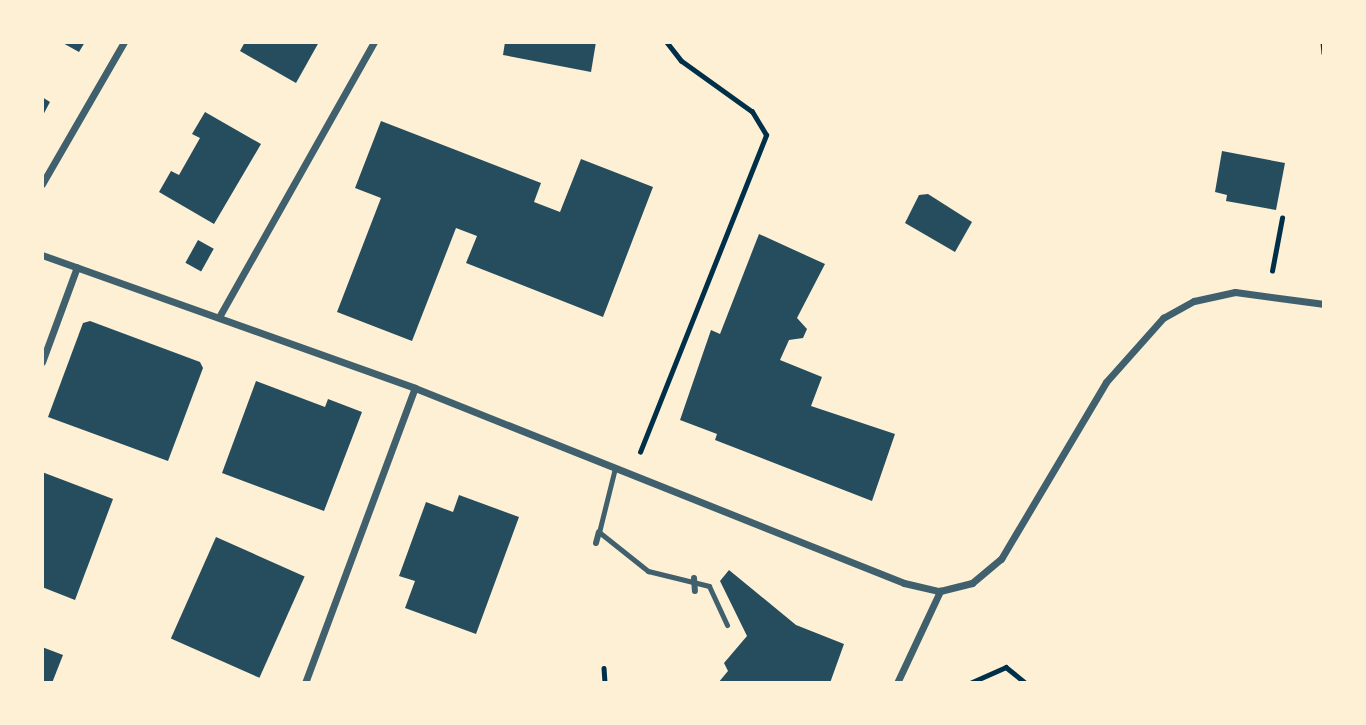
<!DOCTYPE html>
<style>
body{margin:0}
#map{position:relative;width:1366px;height:725px;overflow:hidden;background:#fdf0d5;font-family:Cabin,sans-serif}
div>[style]{position:absolute}
[style*='--x']{left:calc(var(--x)*1px);top:calc(var(--y)*1px);width:calc(var(--w)*1px);rotate:calc(var(--a)*1deg)}
.building>*{inset:0;background:#264d5e;transform-origin:0 0}
.path>*{height:4.5px;margin:-2.25px;padding:0 2.25px;transform-origin:2.25px;border-radius:2.25px;background:#003049}
.service>*{height:5px;margin:-2.5px;padding:0 2.5px;transform-origin:2.5px;border-radius:2.5px;background:#3f606c}
.pedestrian>*{height:6px;margin:-3px;padding:0 3px;transform-origin:3px;border-radius:3px;background:#3f606c}
.minor>*{height:7px;margin:-3.5px;padding:0 3.5px;transform-origin:3.5px;border-radius:3.5px;background:#3f606c}
span{translate:-50% -50%;white-space:nowrap;text-align:center;line-height:1.15;-webkit-text-stroke:5px #fdf0d5;paint-order:stroke}
.frame{position:absolute;inset:0;border:44px solid #fdf0d5;pointer-events:none}
</style>
<div id="map">
<div class="building">
<div style="clip-path:polygon(61px 42px,85px 42px,79px 52px)"></div>
<div style="clip-path:polygon(245px 42px,319px 42px,296px 83px,240px 51px)"></div>
<div style="clip-path:polygon(505px 42px,596px 42px,591px 72px,503px 55px)"></div>
<div style="clip-path:polygon(42px 97px,50px 102px,42px 117px)"></div>
<div style="clip-path:polygon(205px 112px,261px 144px,214px 224px,159px 192px,171px 171px,179px 175px,200px 138px,192px 134px)"></div>
<div style="clip-path:polygon(381px 121px,541px 183px,534px 202px,560px 212px,581px 159px,653px 187px,603px 317px,466px 263px,477px 236px,456px 228px,412px 341px,337px 312px,381px 198px,355px 188px)"></div>
<div style="clip-path:polygon(1222px 151px,1285px 163px,1276px 210px,1226px 201px,1227px 195px,1215px 192px)"></div>
<div style="clip-path:polygon(928px 194px,972px 222px,955px 252px,905px 223px,919px 195px)"></div>
<div style="clip-path:polygon(759px 234px,825px 264px,797px 318px,807px 329px,803px 338px,789px 340px,780px 360px,822px 377px,811px 406px,895px 434px,872px 501px,715px 440px,717px 434px,680px 420px,711px 330px,720px 334px)"></div>
<div style="left:198px;top:240px;width:18px;height:26px;rotate:29deg"></div>
<div style="clip-path:polygon(90px 321px,200px 362px,203px 368px,168px 461px,48px 417px,83px 323px)"></div>
<div style="clip-path:polygon(256px 381px,325px 407px,328px 399px,362px 412px,324px 511px,222px 473px)"></div>
<div style="clip-path:polygon(42px 472px,113px 499px,75px 600px,42px 587px)"></div>
<div style="clip-path:polygon(459px 495px,519px 517px,476px 634px,405px 608px,415px 581px,399px 576px,426px 502px,453px 512px)"></div>
<div style="left:216px;top:537px;width:97px;height:111px;rotate:24deg"></div>
<div style="clip-path:polygon(729px 570px,796px 625px,844px 644px,830px 683px,718px 683px,728px 671px,724px 663px,747px 636px,720px 581px)"></div>
<div style="clip-path:polygon(42px 647px,63px 655px,52px 683px,42px 683px)"></div>
</div>
<div class="path">
<div style="--x:1323;--y:42;--w:11;--a:85"></div>
<div style="--x:1272;--y:271;--w:54;--a:-79.3"></div>
<div style="--x:640;--y:452;--w:341;--a:-68.3"></div>
<div style="--x:766;--y:135;--w:27;--a:-121"></div>
<div style="--x:752;--y:112;--w:87;--a:-144.3"></div>
<div style="--x:681;--y:61;--w:24;--a:-128"></div>
<div style="--x:604;--y:668;--w:15;--a:86"></div>
<div style="--x:970;--y:683;--w:39;--a:-24"></div>
<div style="--x:1006;--y:667;--w:26;--a:39"></div>
</div>
<div class="service">
<div style="--x:615;--y:468;--w:66;--a:104"></div>
<div style="--x:599;--y:532;--w:63;--a:38.5"></div>
<div style="--x:648;--y:571;--w:63;--a:13.8"></div>
<div style="--x:709;--y:586;--w:43;--a:65.2"></div>
</div>
<div class="pedestrian">
<div style="--x:596;--y:543;--w:11;--a:-75"></div>
<div style="--x:694;--y:578;--w:13;--a:86"></div>
</div>
<div class="minor">
<div style="--x:42;--y:184;--w:164;--a:-60"></div>
<div style="--x:42;--y:255;--w:396;--a:19.6"></div>
<div style="--x:415;--y:388;--w:526;--a:21.74"></div>
<div style="--x:904;--y:583;--w:37;--a:13"></div>
<div style="--x:940;--y:591;--w:33;--a:-14"></div>
<div style="--x:972;--y:583;--w:38;--a:-40"></div>
<div style="--x:1001;--y:559;--w:206;--a:-59.3"></div>
<div style="--x:1106;--y:382;--w:86;--a:-48.3"></div>
<div style="--x:1163;--y:318;--w:35;--a:-29"></div>
<div style="--x:1194;--y:301;--w:42;--a:-12.4"></div>
<div style="--x:1235;--y:292;--w:90;--a:7.7"></div>
<div style="--x:219;--y:317;--w:316;--a:-60.6"></div>
<div style="--x:42;--y:362;--w:101;--a:-69.8"></div>
<div style="--x:305;--y:683;--w:315;--a:-69.6"></div>
<div style="--x:897;--y:683;--w:102;--a:-64.9"></div>
</div>
<div class="frame"></div>
</div>
